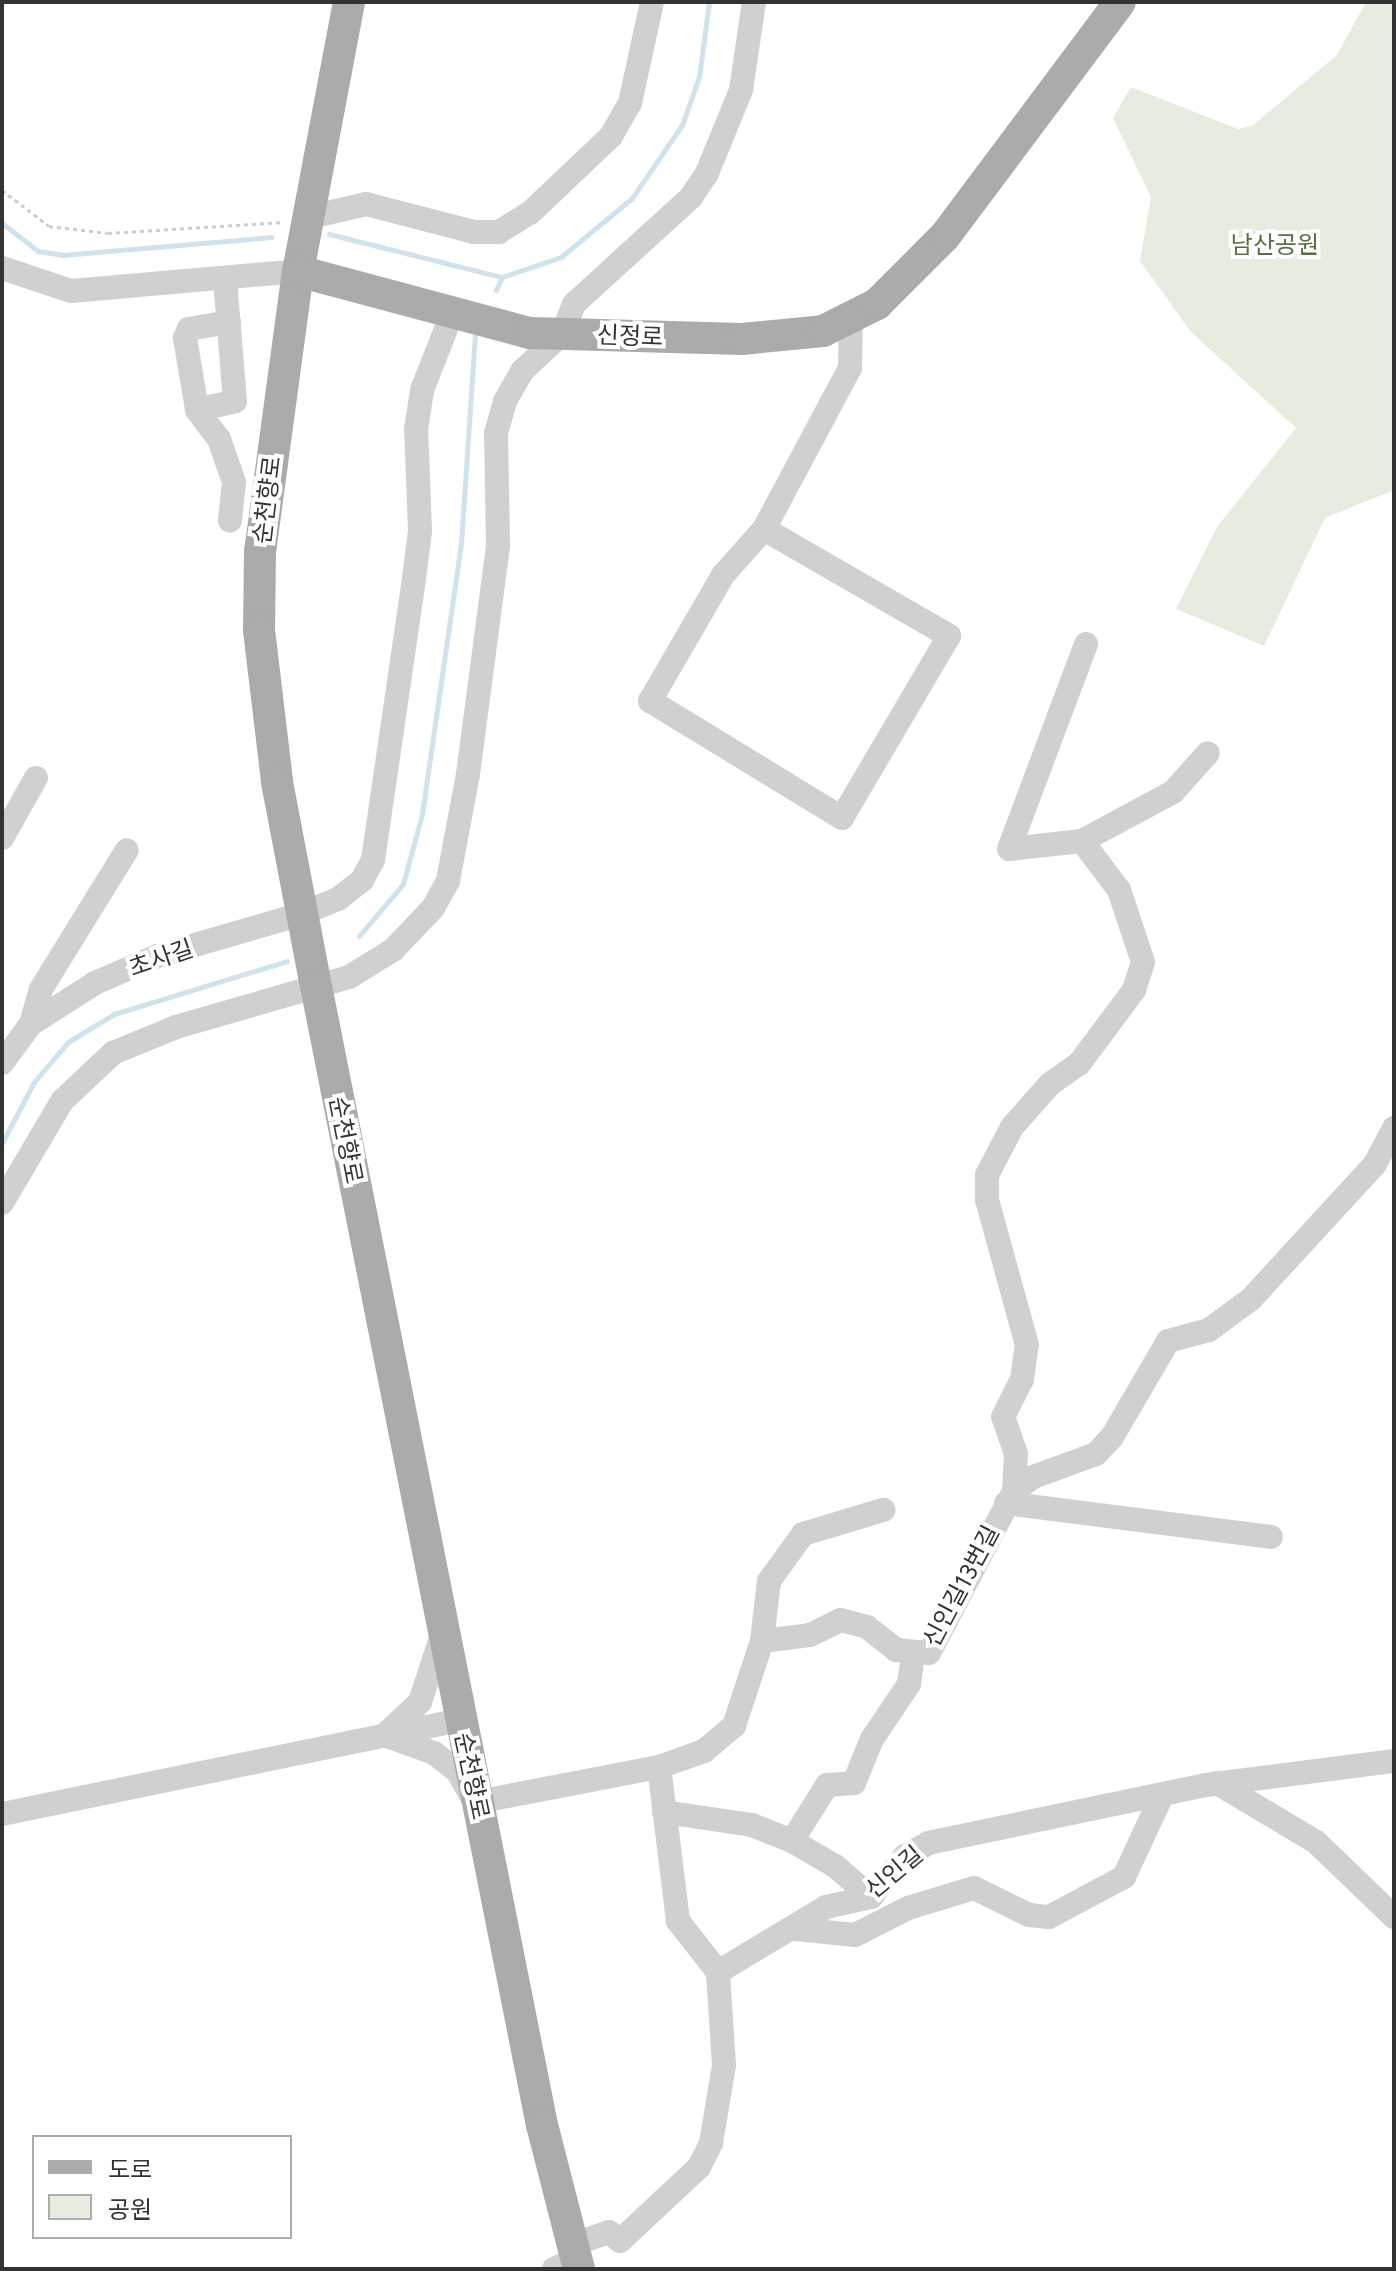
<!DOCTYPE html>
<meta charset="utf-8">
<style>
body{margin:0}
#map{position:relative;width:1396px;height:2271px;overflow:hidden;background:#fff;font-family:Figtree,"Noto Sans KR",sans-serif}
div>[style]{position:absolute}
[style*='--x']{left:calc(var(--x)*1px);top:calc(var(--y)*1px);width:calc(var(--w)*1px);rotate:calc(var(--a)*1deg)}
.green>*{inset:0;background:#e6ecdf}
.stream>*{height:5px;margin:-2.5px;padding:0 2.5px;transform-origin:2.5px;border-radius:2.5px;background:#cfe2ee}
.path>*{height:3px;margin-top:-1.5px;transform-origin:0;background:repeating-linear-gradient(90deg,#cdcdcd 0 4px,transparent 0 8px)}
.minor>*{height:24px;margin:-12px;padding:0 12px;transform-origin:12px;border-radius:12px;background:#d0d0d0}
.major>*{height:32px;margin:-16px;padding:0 16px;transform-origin:16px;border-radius:16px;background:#ababab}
span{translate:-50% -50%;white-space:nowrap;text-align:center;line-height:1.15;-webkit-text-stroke:8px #fff;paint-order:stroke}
.park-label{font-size:24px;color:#56703f}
.street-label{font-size:24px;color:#333}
.frame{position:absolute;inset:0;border:4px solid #333;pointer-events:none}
.legend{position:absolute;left:32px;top:2135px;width:260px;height:104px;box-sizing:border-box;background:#fff;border:2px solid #adadad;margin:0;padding:10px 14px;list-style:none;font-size:24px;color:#333}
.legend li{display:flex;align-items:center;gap:16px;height:40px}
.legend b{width:40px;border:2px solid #adadad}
</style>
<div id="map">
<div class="green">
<div style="clip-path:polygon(1366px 2px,1394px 2px,1394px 490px,1325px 518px,1264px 646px,1176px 609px,1217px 527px,1296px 428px,1191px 332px,1140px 261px,1151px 197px,1113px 118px,1131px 87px,1238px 129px,1252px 126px,1337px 55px)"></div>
</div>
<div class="stream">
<div style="--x:2;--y:223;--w:46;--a:37.9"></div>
<div style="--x:38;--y:251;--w:24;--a:9"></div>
<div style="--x:62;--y:255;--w:210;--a:-4.9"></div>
<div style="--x:329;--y:234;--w:178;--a:14"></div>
<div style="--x:502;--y:277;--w:62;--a:-18.7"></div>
<div style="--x:561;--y:257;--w:92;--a:-39.7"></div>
<div style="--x:632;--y:198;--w:88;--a:-55.6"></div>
<div style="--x:682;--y:125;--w:51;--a:-70.5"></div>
<div style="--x:699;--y:77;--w:76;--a:-82.4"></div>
<div style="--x:496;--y:290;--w:14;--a:-65"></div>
<div style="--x:359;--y:936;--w:68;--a:-49.8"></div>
<div style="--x:403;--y:884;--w:73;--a:-74.8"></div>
<div style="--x:422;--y:814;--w:273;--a:-81.8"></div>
<div style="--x:461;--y:544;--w:209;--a:-86.2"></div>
<div style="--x:2;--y:1143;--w:69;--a:-62.3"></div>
<div style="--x:34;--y:1082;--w:52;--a:-49.6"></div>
<div style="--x:68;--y:1042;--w:54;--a:-31.3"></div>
<div style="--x:114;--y:1014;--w:181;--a:-17"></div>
</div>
<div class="path">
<div style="--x:2;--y:190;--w:59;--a:37.5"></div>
<div style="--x:49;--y:226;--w:59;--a:6.8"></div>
<div style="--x:108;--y:233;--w:173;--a:-3.6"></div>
</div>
<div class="minor">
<div style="--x:306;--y:218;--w:62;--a:-13.1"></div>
<div style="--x:366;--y:204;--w:112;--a:14.5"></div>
<div style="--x:474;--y:232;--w:25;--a:0"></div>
<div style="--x:499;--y:232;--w:36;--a:-32"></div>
<div style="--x:530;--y:213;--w:112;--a:-43.5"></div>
<div style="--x:611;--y:136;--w:38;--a:-60"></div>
<div style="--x:630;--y:103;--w:103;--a:-77.7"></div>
<div style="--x:2;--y:268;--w:73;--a:18.4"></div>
<div style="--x:71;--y:291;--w:228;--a:-5"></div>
<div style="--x:229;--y:322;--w:41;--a:170.1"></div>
<div style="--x:189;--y:329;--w:10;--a:114"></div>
<div style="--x:185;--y:338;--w:73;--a:80.5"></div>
<div style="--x:197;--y:410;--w:36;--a:53"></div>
<div style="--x:219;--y:439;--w:46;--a:70.8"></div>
<div style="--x:234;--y:482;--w:39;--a:96"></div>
<div style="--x:197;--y:410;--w:39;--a:-13"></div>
<div style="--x:235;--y:401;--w:122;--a:-94.7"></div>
<div style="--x:764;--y:529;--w:214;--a:30"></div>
<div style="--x:949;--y:636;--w:211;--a:120.5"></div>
<div style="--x:842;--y:818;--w:225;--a:-148.6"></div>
<div style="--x:650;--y:701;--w:146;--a:-59.9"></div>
<div style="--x:723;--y:575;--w:62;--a:-48.3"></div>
<div style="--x:764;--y:529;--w:183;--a:-61.9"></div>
<div style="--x:850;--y:368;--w:50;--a:-88.9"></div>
<div style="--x:2;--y:838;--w:69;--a:-60.5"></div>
<div style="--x:1082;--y:841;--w:73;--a:173.7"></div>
<div style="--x:1009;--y:849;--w:219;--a:-69.4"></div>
<div style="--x:31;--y:1024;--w:76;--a:-32.6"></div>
<div style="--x:95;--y:983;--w:68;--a:-23.5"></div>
<div style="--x:157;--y:956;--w:151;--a:-16.2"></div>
<div style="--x:302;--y:914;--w:39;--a:-23"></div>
<div style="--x:338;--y:899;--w:31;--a:-38"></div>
<div style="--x:362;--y:880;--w:23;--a:-61"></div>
<div style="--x:373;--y:860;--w:285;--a:-81.7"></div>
<div style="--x:414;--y:578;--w:47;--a:-82.7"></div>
<div style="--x:420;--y:531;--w:102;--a:-92.2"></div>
<div style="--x:416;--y:429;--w:39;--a:-81"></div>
<div style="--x:422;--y:390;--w:82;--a:-68.5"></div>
<div style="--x:2;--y:1063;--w:49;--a:-53.4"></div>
<div style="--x:31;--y:1024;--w:36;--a:-74"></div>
<div style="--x:41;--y:989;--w:163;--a:-58.3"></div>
<div style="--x:2;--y:1203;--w:118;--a:-59.5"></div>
<div style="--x:62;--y:1101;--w:70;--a:-43.3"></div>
<div style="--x:113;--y:1053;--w:68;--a:-22.4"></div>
<div style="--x:176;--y:1027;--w:180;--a:-16.1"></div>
<div style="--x:349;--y:977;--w:52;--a:-31.5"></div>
<div style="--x:393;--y:950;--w:58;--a:-46.4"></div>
<div style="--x:433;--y:908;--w:31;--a:-61"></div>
<div style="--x:448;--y:881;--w:109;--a:-79.4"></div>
<div style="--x:468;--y:774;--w:230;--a:-82.5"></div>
<div style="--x:498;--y:546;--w:113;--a:-91"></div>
<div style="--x:496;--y:433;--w:33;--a:-74"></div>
<div style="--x:505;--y:401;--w:34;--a:-60"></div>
<div style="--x:522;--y:371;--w:54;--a:-42.8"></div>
<div style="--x:562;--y:334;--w:32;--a:-68"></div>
<div style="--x:574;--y:304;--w:159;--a:-42.4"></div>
<div style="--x:691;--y:197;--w:29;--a:-56"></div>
<div style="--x:707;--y:173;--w:90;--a:-67.7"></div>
<div style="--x:741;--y:90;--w:89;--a:-81.6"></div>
<div style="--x:1014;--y:1491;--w:37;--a:-87"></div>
<div style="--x:1016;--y:1454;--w:39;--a:-109"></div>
<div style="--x:1003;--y:1417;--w:42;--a:-63.4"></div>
<div style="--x:1022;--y:1379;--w:34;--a:-82"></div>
<div style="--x:1027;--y:1345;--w:150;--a:-105.4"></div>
<div style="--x:987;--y:1200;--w:25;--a:-90"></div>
<div style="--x:987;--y:1175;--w:54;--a:-62.5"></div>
<div style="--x:1012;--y:1127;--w:57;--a:-48.5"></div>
<div style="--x:1050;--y:1084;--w:35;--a:-35"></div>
<div style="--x:1079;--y:1064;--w:92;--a:-53.4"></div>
<div style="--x:1134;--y:990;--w:29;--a:-72"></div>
<div style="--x:1143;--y:962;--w:76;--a:-108.4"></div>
<div style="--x:1119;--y:890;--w:61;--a:-127.1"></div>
<div style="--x:1082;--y:841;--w:103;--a:-28.3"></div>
<div style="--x:1173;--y:792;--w:52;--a:-48.1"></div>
<div style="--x:1006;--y:1503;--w:267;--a:7.3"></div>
<div style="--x:762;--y:1641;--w:60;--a:-83.3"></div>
<div style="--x:769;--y:1581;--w:58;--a:-54.1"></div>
<div style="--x:803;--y:1534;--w:84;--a:-16.7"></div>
<div style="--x:386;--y:1734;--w:47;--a:-43.3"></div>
<div style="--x:420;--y:1702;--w:67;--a:-71.8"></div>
<div style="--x:387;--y:1736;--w:50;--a:19.9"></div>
<div style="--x:434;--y:1753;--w:31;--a:38"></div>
<div style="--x:458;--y:1772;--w:31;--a:61"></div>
<div style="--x:1217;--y:1783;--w:115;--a:30.8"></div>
<div style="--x:1316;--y:1842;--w:108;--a:43.9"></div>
<div style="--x:477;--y:1802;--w:185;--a:-10.9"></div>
<div style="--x:664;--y:1812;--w:89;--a:8.4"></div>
<div style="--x:752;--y:1825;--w:43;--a:21.8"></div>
<div style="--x:2;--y:1814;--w:468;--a:-11.6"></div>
<div style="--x:871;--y:1897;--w:48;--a:-139.3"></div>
<div style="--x:835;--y:1866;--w:50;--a:-149.8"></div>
<div style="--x:792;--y:1841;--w:66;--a:-58"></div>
<div style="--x:827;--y:1785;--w:27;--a:-4"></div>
<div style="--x:854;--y:1783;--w:48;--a:-67.8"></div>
<div style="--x:872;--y:1739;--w:66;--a:-56.1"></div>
<div style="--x:909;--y:1684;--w:28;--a:-82"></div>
<div style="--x:796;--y:1929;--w:59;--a:5.8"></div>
<div style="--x:855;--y:1935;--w:59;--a:-27"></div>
<div style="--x:908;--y:1908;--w:69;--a:-16.9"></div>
<div style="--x:974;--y:1888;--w:61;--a:26.1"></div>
<div style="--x:1029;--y:1915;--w:20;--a:6"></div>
<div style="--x:1049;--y:1917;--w:85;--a:-28.1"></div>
<div style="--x:1124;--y:1877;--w:90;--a:-65.1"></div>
<div style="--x:718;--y:1972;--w:65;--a:-128.1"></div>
<div style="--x:678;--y:1921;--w:155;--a:-97"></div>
<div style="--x:659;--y:1767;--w:48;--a:-19.6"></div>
<div style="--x:704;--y:1751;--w:39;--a:-40"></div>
<div style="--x:734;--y:1726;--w:89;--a:-71.8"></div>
<div style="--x:762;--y:1641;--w:48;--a:-7.1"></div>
<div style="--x:810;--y:1635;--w:34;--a:-26"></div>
<div style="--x:841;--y:1620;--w:27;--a:15"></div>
<div style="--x:867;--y:1627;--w:37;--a:38"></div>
<div style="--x:896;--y:1650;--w:33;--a:5"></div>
<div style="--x:929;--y:1653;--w:183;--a:-62.3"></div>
<div style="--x:1014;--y:1491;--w:24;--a:-36"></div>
<div style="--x:1033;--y:1477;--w:67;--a:-20.1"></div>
<div style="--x:1096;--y:1454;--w:23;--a:-47"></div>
<div style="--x:1112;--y:1437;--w:111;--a:-59.7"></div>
<div style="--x:1168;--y:1341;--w:42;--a:-15"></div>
<div style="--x:1209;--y:1330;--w:52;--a:-36.4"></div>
<div style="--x:1251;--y:1299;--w:183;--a:-47.4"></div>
<div style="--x:1375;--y:1164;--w:41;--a:-62.2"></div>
<div style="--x:571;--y:2245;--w:40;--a:-18.9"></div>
<div style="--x:609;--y:2232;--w:14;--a:39"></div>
<div style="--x:620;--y:2241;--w:108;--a:-43.1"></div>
<div style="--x:699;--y:2167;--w:27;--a:-63"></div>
<div style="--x:711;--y:2143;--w:79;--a:-80.5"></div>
<div style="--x:724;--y:2065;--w:93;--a:-93.7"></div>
<div style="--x:718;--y:1972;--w:126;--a:-31"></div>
<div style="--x:826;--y:1907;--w:46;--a:-12.5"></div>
<div style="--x:871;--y:1897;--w:53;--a:-50.3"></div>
<div style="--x:905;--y:1856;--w:26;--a:-29"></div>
<div style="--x:928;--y:1843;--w:284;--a:-11.8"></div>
<div style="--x:1206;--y:1785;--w:190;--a:-7.3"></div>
<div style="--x:554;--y:2269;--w:23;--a:-25"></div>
</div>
<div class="major">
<div style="--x:349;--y:2;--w:274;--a:100.7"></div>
<div style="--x:298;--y:271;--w:283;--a:97.7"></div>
<div style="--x:260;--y:551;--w:79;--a:90.7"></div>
<div style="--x:259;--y:630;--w:153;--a:83.2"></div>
<div style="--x:277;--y:782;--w:208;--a:79.2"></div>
<div style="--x:316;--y:986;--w:1161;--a:78.78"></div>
<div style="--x:542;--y:2125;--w:149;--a:75.6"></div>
<div style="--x:298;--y:271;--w:240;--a:15"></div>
<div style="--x:530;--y:333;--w:212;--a:1.6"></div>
<div style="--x:742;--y:339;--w:81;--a:-5.6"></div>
<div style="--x:823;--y:331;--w:60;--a:-26.6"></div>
<div style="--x:877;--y:304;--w:96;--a:-45"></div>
<div style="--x:945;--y:236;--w:292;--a:-53.2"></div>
</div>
<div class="park-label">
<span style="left:1275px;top:245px">남산공원</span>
</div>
<div class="street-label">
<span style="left:630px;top:336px;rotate:2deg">신정로</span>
<span style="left:267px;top:500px;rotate:-83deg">순천향로</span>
<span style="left:161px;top:958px;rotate:-19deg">초사길</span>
<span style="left:346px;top:1140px;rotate:79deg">순천향로</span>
<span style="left:961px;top:1586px;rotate:-62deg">신인길13번길</span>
<span style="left:472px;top:1776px;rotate:78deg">순천향로</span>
<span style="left:894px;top:1872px;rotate:-40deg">신인길</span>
</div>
<div class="frame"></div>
<ul class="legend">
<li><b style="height:10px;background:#ababab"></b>도로</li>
<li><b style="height:22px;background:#e6ecdf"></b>공원</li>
</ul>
</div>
